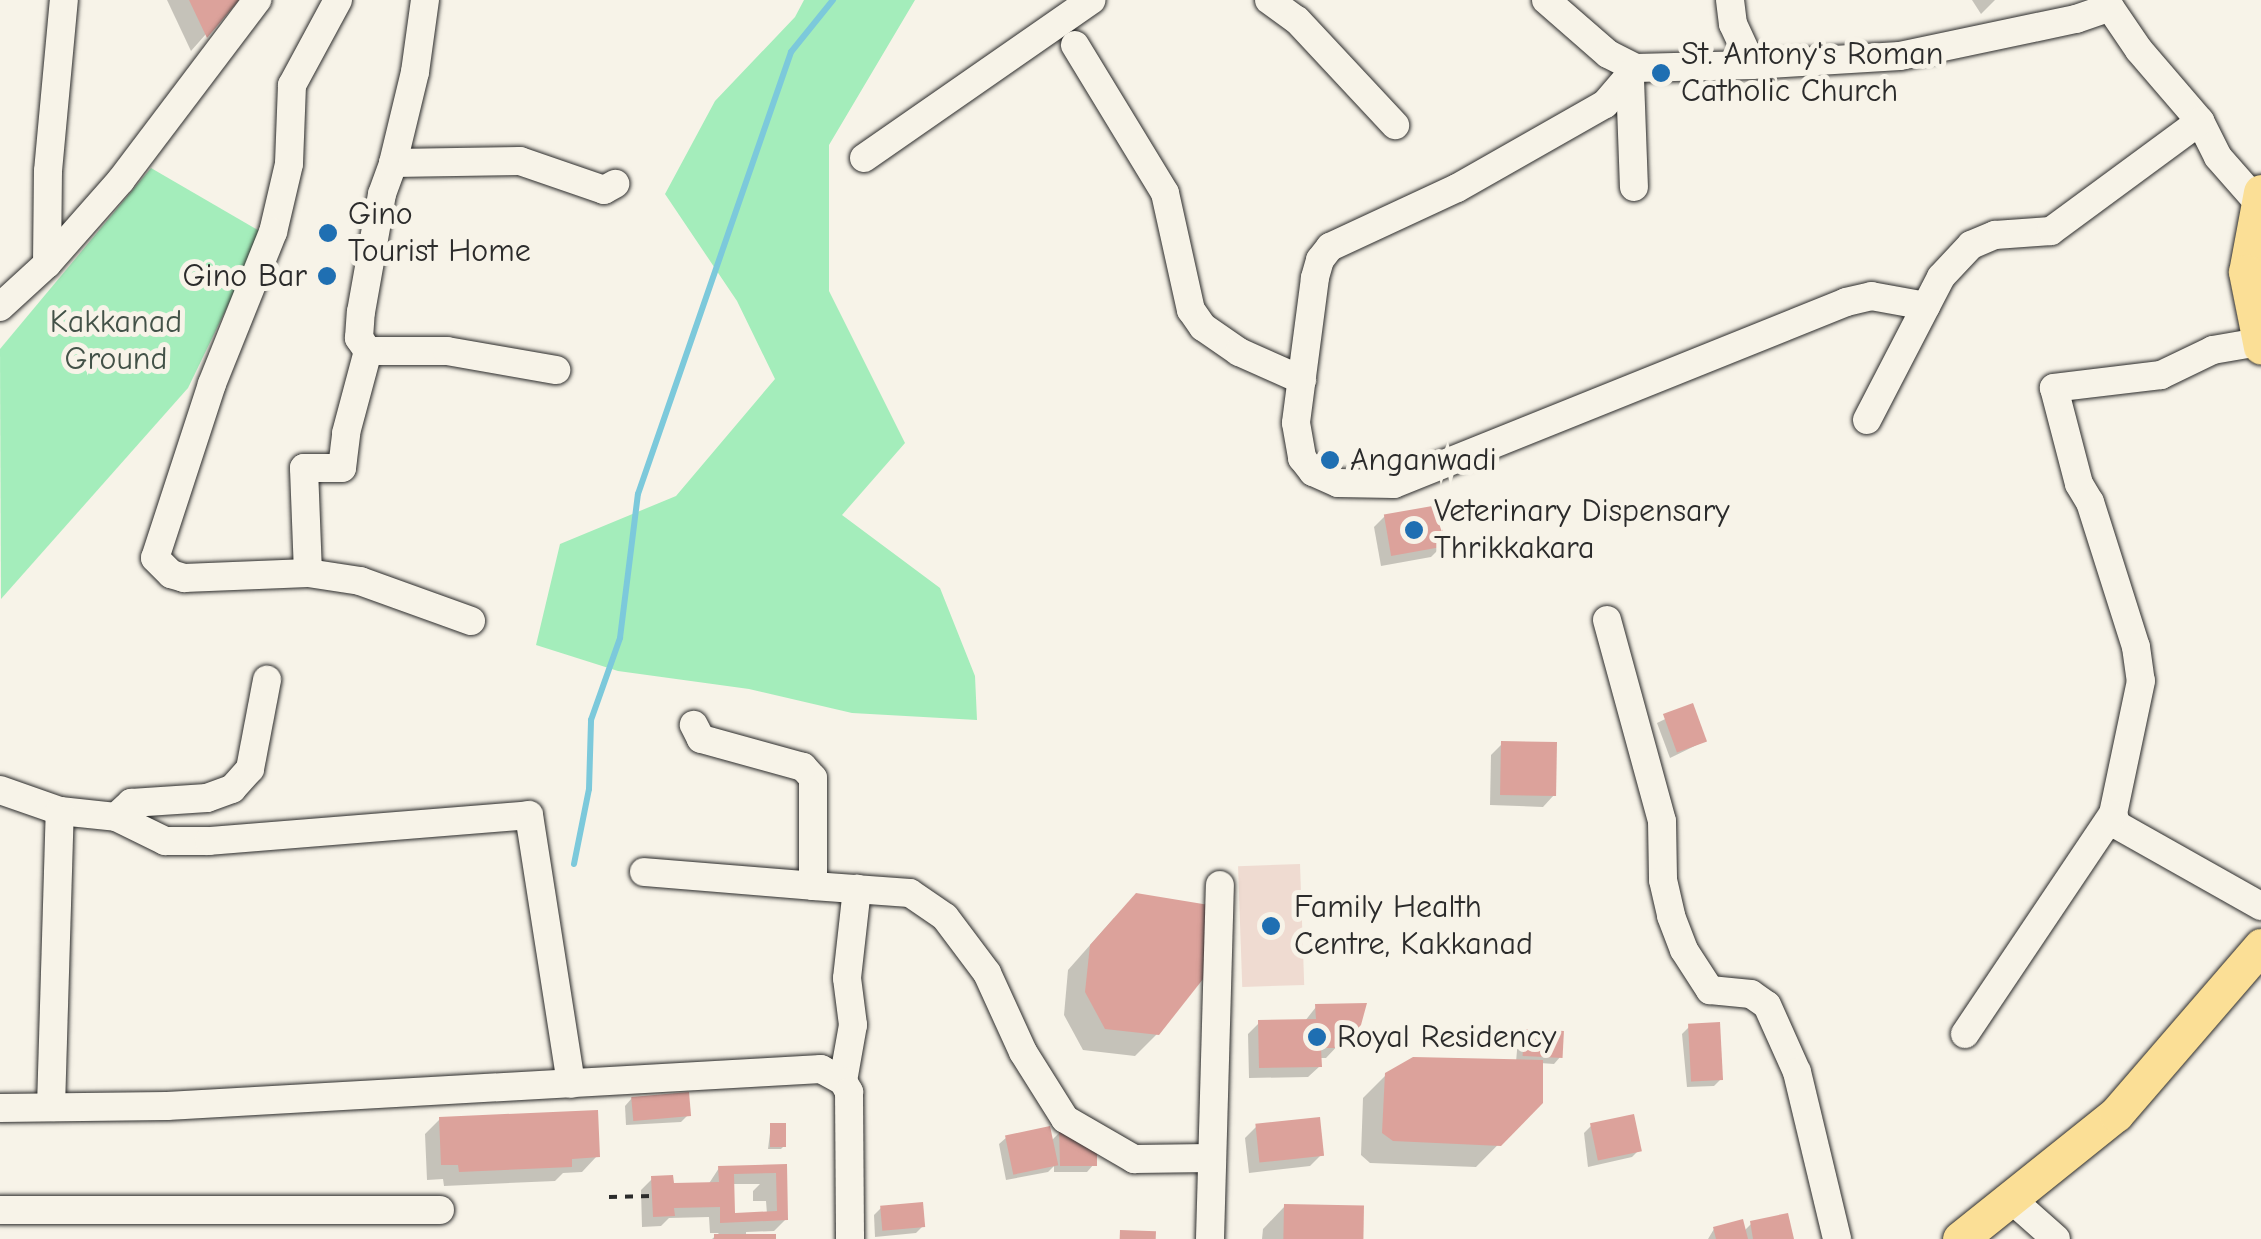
<!DOCTYPE html>
<style>
body{margin:0}
#map{position:relative;width:2261px;height:1239px;overflow:hidden;background:#f7f3e8;font-family:"Comic Neue",sans-serif}
div>[style]{position:absolute}
[style*='--x']{left:calc(var(--x)*1px);top:calc(var(--y)*1px);width:calc(var(--w)*1px);rotate:calc(var(--a)*1deg)}
.built>*{inset:0;background:#efdbd1;transform-origin:0 0}
.green>*{inset:0;background:#a4edbb}
.shadow>*{inset:0;background:#0003}
.stream>*{height:6px;margin:-3px;padding:0 3px;transform-origin:3px;border-radius:3px;background:#7cc9db}
.building>*{inset:0;background:#dca29b;transform-origin:0 0}
.path>*{height:4px;margin-top:-2px;transform-origin:0;background:repeating-linear-gradient(90deg,#2b2b2b 0 8px,transparent 0 16px)}
.roads{filter:drop-shadow(0 0 2px #2b2b2b) drop-shadow(0 0 2px #2b2b2b)}
.minor>*{height:28px;margin:-14px;padding:0 14px;transform-origin:14px;border-radius:14px;background:#f7f3e8}
.major>*{height:35px;margin:-17.5px;padding:0 17.5px;transform-origin:17.5px;border-radius:17.5px;background:#fbdf96}
.dots>*{width:28px;height:28px;translate:-50% -50%;box-sizing:border-box;border:5px solid #f7f3e8;border-radius:50%}
span{translate:-50% -50%;white-space:nowrap;text-align:center;line-height:1.15;-webkit-text-stroke:10px #f7f3e8;paint-order:stroke}
.poi-label{font-size:32px;color:#2b2b2b}
.left{translate:0 -50%;text-align:left}
.right{translate:-100% -50%;text-align:right}
.park-label{font-size:32px;color:#435248}
</style>
<div id="map">
<div class="built">
<div style="left:1300px;top:864px;width:121px;height:62px;rotate:88deg"></div>
</div>
<div class="green">
<div style="clip-path:polygon(804px 0,915px 0,829px 145px,829px 291px,905px 443px,842px 515px,940px 588px,975px 676px,977px 720px,852px 713px,749px 689px,618px 671px,536px 645px,560px 544px,676px 496px,775px 379px,737px 301px,665px 194px,715px 101px,795px 17px)"></div>
<div style="clip-path:polygon(151px 168px,263px 233px,188px 388px,1px 599px,0 349px)"></div>
</div>
<div class="shadow">
<div style="clip-path:polygon(167px 0,236px 0,191px 51px)"></div>
<div style="clip-path:polygon(1972px 0,1995px 0,1981px 14px)"></div>
<div style="clip-path:polygon(1337px 454px,1338px 472px,1319px 471px,1322px 455px)"></div>
<div style="clip-path:polygon(1385px 516px,1442px 546px,1431px 557px,1381px 566px,1374px 527px)"></div>
<div style="clip-path:polygon(1692px 706px,1705px 741px,1670px 758px,1657px 723px)"></div>
<div style="clip-path:polygon(1502px 744px,1554px 795px,1543px 807px,1490px 805px,1491px 755px)"></div>
<div style="clip-path:polygon(1114px 918px,1158px 1033px,1135px 1056px,1083px 1050px,1064px 1015px,1068px 970px)"></div>
<div style="clip-path:polygon(1316px 1007px,1359px 1023px,1326px 1058px,1319px 1058px,1320px 1066px,1308px 1077px,1249px 1078px,1248px 1034px,1259px 1023px,1305px 1021px)"></div>
<div style="clip-path:polygon(1689px 1027px,1721px 1079px,1714px 1086px,1687px 1087px,1682px 1034px)"></div>
<div style="clip-path:polygon(1525px 1032px,1561px 1056px,1554px 1064px,1540px 1063px,1540px 1102px,1476px 1167px,1370px 1163px,1361px 1155px,1363px 1098px,1386px 1075px,1516px 1062px,1518px 1039px)"></div>
<div style="clip-path:polygon(632px 1098px,688px 1115px,681px 1122px,626px 1125px,625px 1106px)"></div>
<div style="clip-path:polygon(440px 1119px,597px 1156px,582px 1172px,563px 1173px,555px 1181px,444px 1186px,443px 1179px,427px 1180px,425px 1134px)"></div>
<div style="clip-path:polygon(771px 1125px,784px 1146px,781px 1149px,768px 1149px)"></div>
<div style="clip-path:polygon(1591px 1126px,1639px 1150px,1632px 1157px,1588px 1167px,1584px 1133px)"></div>
<div style="clip-path:polygon(1256px 1127px,1321px 1155px,1310px 1166px,1249px 1173px,1245px 1138px)"></div>
<div style="clip-path:polygon(1060px 1132px,1094px 1164px,1087px 1172px,1054px 1172px,1054px 1166px,1048px 1172px,1006px 1180px,999px 1144px,1007px 1137px,1051px 1141px)"></div>
<div style="clip-path:polygon(evenodd,784px 1166px,786px 1219px,774px 1231px,746px 1232px,746px 1236px,774px 1239px,712px 1239px,719px 1233px,710px 1233px,709px 1217px,669px 1218px,661px 1226px,642px 1227px,641px 1190px,652px 1179px,671px 1186px,708px 1185px,719px 1168px,784px 1166px,732px 1184px,760px 1184px,753px 1191px,753px 1201px,766px 1201px,767px 1214px,733px 1215px,732px 1184px)"></div>
<div style="clip-path:polygon(1285px 1206px,1361px 1239px,1262px 1239px,1263px 1229px)"></div>
<div style="clip-path:polygon(881px 1208px,923px 1226px,916px 1233px,875px 1237px,874px 1215px)"></div>
<div style="clip-path:polygon(1751px 1224px,1791px 1239px,1708px 1239px,1714px 1229px,1744px 1231px)"></div>
</div>
<div class="stream">
<div style="--x:574;--y:864;--w:76;--a:-78.7"></div>
<div style="--x:589;--y:789;--w:69;--a:-88.3"></div>
<div style="--x:591;--y:720;--w:87;--a:-70.5"></div>
<div style="--x:620;--y:638;--w:145;--a:-82.9"></div>
<div style="--x:638;--y:494;--w:468;--a:-70.9"></div>
<div style="--x:791;--y:52;--w:67;--a:-51.1"></div>
</div>
<div class="building">
<div style="clip-path:polygon(189px 0,239px 0,207px 38px)"></div>
<div style="left:1438px;top:505px;width:42px;height:55px;rotate:80deg"></div>
<div style="left:1693px;top:703px;width:41px;height:32px;rotate:70deg"></div>
<div style="left:1501px;top:741px;width:56px;height:54px;rotate:1deg"></div>
<div style="clip-path:polygon(1136px 893px,1209px 905px,1207px 974px,1159px 1035px,1105px 1029px,1085px 992px,1090px 945px)"></div>
<div style="clip-path:polygon(1367px 1003px,1361px 1025px,1339px 1048px,1321px 1048px,1322px 1067px,1259px 1068px,1258px 1020px,1316px 1019px,1315px 1004px)"></div>
<div style="left:1720px;top:1022px;width:58px;height:32px;rotate:87deg"></div>
<div style="left:1524px;top:1029px;width:40px;height:27px;rotate:3deg"></div>
<div style="clip-path:polygon(1413px 1057px,1543px 1060px,1543px 1103px,1501px 1146px,1393px 1141px,1382px 1133px,1385px 1073px)"></div>
<div style="left:689px;top:1092px;width:24px;height:58px;rotate:85deg"></div>
<div style="clip-path:polygon(598px 1110px,600px 1157px,572px 1159px,572px 1167px,459px 1172px,458px 1165px,441px 1165px,439px 1117px)"></div>
<div style="left:1634px;top:1114px;width:38px;height:45px;rotate:78deg"></div>
<div style="left:1320px;top:1117px;width:39px;height:65px;rotate:84deg"></div>
<div style="left:770px;top:1123px;width:16px;height:24px"></div>
<div style="left:1050px;top:1126px;width:40px;height:46px;rotate:78deg"></div>
<div style="clip-path:polygon(1059px 1129px,1097px 1136px,1097px 1166px,1060px 1166px)"></div>
<div style="clip-path:polygon(evenodd,787px 1164px,788px 1220px,720px 1223px,720px 1207px,674px 1208px,675px 1216px,653px 1217px,651px 1176px,673px 1175px,674px 1183px,719px 1182px,718px 1166px,787px 1164px,776px 1173px,777px 1211px,735px 1213px,734px 1174px,776px 1173px)"></div>
<div style="left:923px;top:1202px;width:25px;height:43px;rotate:85deg"></div>
<div style="left:1284px;top:1204px;width:80px;height:35px;rotate:1deg"></div>
<div style="clip-path:polygon(1788px 1213px,1794px 1239px,1753px 1239px,1750px 1221px)"></div>
<div style="clip-path:polygon(1743px 1219px,1748px 1239px,1716px 1239px,1713px 1227px)"></div>
<div style="left:1120px;top:1230px;width:36px;height:9px;rotate:2deg"></div>
<div style="left:714px;top:1234px;width:62px;height:5px"></div>
</div>
<div class="path">
<div style="--x:609;--y:1197;--w:43;--a:-1.3"></div>
</div>
<div class="roads">
<div class="minor">
<div style="--x:338;--y:0;--w:97;--a:118.4"></div>
<div style="--x:292;--y:85;--w:79;--a:92.2"></div>
<div style="--x:289;--y:164;--w:70;--a:103.2"></div>
<div style="--x:273;--y:232;--w:164;--a:111.9"></div>
<div style="--x:212;--y:384;--w:183;--a:108.1"></div>
<div style="--x:155;--y:558;--w:23;--a:45"></div>
<div style="--x:171;--y:574;--w:14;--a:17"></div>
<div style="--x:184;--y:578;--w:124;--a:-2.3"></div>
<div style="--x:308;--y:573;--w:53;--a:8.7"></div>
<div style="--x:360;--y:581;--w:118;--a:19.8"></div>
<div style="--x:1269;--y:0;--w:34;--a:36"></div>
<div style="--x:1297;--y:20;--w:144;--a:47"></div>
<div style="--x:1546;--y:0;--w:82;--a:41.1"></div>
<div style="--x:1608;--y:54;--w:31;--a:27"></div>
<div style="--x:1636;--y:68;--w:116;--a:-1.5"></div>
<div style="--x:1730;--y:0;--w:24;--a:83"></div>
<div style="--x:1733;--y:24;--w:45;--a:65.1"></div>
<div style="--x:1752;--y:65;--w:148;--a:-3.5"></div>
<div style="--x:1900;--y:56;--w:180;--a:-11.9"></div>
<div style="--x:2076;--y:19;--w:36;--a:-19"></div>
<div style="--x:2105;--y:0;--w:60;--a:55.8"></div>
<div style="--x:2139;--y:50;--w:94;--a:49.3"></div>
<div style="--x:2200;--y:121;--w:40;--a:63.4"></div>
<div style="--x:2218;--y:157;--w:65;--a:48.7"></div>
<div style="--x:1075;--y:45;--w:173;--a:58.7"></div>
<div style="--x:1165;--y:193;--w:120;--a:77.5"></div>
<div style="--x:1191;--y:310;--w:21;--a:55"></div>
<div style="--x:1203;--y:327;--w:44;--a:34.8"></div>
<div style="--x:1239;--y:352;--w:69;--a:24"></div>
<div style="--x:1636;--y:68;--w:48;--a:130.7"></div>
<div style="--x:1605;--y:104;--w:170;--a:150.4"></div>
<div style="--x:1457;--y:188;--w:140;--a:155.1"></div>
<div style="--x:1330;--y:247;--w:16;--a:128"></div>
<div style="--x:1320;--y:260;--w:19;--a:106"></div>
<div style="--x:1315;--y:278;--w:146;--a:97.5"></div>
<div style="--x:1296;--y:423;--w:36;--a:80"></div>
<div style="--x:1302;--y:458;--w:18;--a:52"></div>
<div style="--x:1313;--y:472;--w:27;--a:24"></div>
<div style="--x:1338;--y:483;--w:56;--a:1"></div>
<div style="--x:1394;--y:484;--w:487;--a:-21.9"></div>
<div style="--x:1846;--y:302;--w:26;--a:-13"></div>
<div style="--x:1871;--y:296;--w:56;--a:10.3"></div>
<div style="--x:1630;--y:79;--w:108;--a:87.9"></div>
<div style="--x:864;--y:158;--w:277;--a:-34.8"></div>
<div style="--x:393;--y:163;--w:94;--a:-76.4"></div>
<div style="--x:415;--y:72;--w:73;--a:-82.1"></div>
<div style="--x:47;--y:264;--w:93;--a:-89.4"></div>
<div style="--x:48;--y:171;--w:172;--a:-84.7"></div>
<div style="--x:0;--y:307;--w:64;--a:-42.5"></div>
<div style="--x:47;--y:264;--w:112;--a:-48.6"></div>
<div style="--x:121;--y:180;--w:226;--a:-52.9"></div>
<div style="--x:2259;--y:342;--w:47;--a:170.1"></div>
<div style="--x:2213;--y:350;--w:58;--a:154.3"></div>
<div style="--x:2161;--y:375;--w:108;--a:173.1"></div>
<div style="--x:2054;--y:388;--w:99;--a:75.4"></div>
<div style="--x:2079;--y:484;--w:21;--a:59"></div>
<div style="--x:2090;--y:502;--w:152;--a:72.4"></div>
<div style="--x:2136;--y:647;--w:34;--a:82"></div>
<div style="--x:2141;--y:681;--w:136;--a:101.9"></div>
<div style="--x:2113;--y:814;--w:12;--a:70"></div>
<div style="--x:2117;--y:825;--w:165;--a:29.4"></div>
<div style="--x:368;--y:351;--w:79;--a:0"></div>
<div style="--x:447;--y:351;--w:111;--a:9.9"></div>
<div style="--x:1867;--y:420;--w:161;--a:-62.6"></div>
<div style="--x:1941;--y:277;--w:44;--a:-46.8"></div>
<div style="--x:1971;--y:245;--w:26;--a:-23"></div>
<div style="--x:1995;--y:235;--w:56;--a:-4.1"></div>
<div style="--x:2051;--y:231;--w:185;--a:-36.4"></div>
<div style="--x:308;--y:573;--w:105;--a:-92.2"></div>
<div style="--x:304;--y:468;--w:38;--a:0"></div>
<div style="--x:342;--y:468;--w:35;--a:-83"></div>
<div style="--x:346;--y:433;--w:85;--a:-75"></div>
<div style="--x:368;--y:351;--w:16;--a:-125"></div>
<div style="--x:359;--y:338;--w:26;--a:-86"></div>
<div style="--x:361;--y:312;--w:120;--a:-79.9"></div>
<div style="--x:382;--y:194;--w:33;--a:-70"></div>
<div style="--x:393;--y:163;--w:127;--a:-0.9"></div>
<div style="--x:520;--y:161;--w:89;--a:19"></div>
<div style="--x:604;--y:190;--w:13;--a:-29"></div>
<div style="--x:1607;--y:620;--w:208;--a:74.7"></div>
<div style="--x:1662;--y:821;--w:59;--a:89"></div>
<div style="--x:1663;--y:880;--w:37;--a:77"></div>
<div style="--x:1671;--y:916;--w:36;--a:69"></div>
<div style="--x:1684;--y:950;--w:48;--a:57"></div>
<div style="--x:1710;--y:990;--w:41;--a:5.6"></div>
<div style="--x:1751;--y:994;--w:19;--a:35"></div>
<div style="--x:1767;--y:1005;--w:73;--a:65.9"></div>
<div style="--x:1797;--y:1072;--w:172;--a:76.5"></div>
<div style="--x:0;--y:790;--w:64;--a:19.3"></div>
<div style="--x:60;--y:811;--w:56;--a:6.1"></div>
<div style="--x:116;--y:817;--w:21;--a:-43"></div>
<div style="--x:131;--y:803;--w:76;--a:-3.8"></div>
<div style="--x:207;--y:798;--w:27;--a:-20"></div>
<div style="--x:232;--y:789;--w:27;--a:-48"></div>
<div style="--x:250;--y:769;--w:91;--a:-79.2"></div>
<div style="--x:116;--y:817;--w:55;--a:26.1"></div>
<div style="--x:165;--y:841;--w:44;--a:0"></div>
<div style="--x:209;--y:841;--w:321;--a:-4.6"></div>
<div style="--x:529;--y:815;--w:272;--a:81.1"></div>
<div style="--x:644;--y:872;--w:170;--a:4.7"></div>
<div style="--x:813;--y:886;--w:108;--a:-90"></div>
<div style="--x:813;--y:778;--w:15;--a:-132"></div>
<div style="--x:803;--y:767;--w:106;--a:-164.6"></div>
<div style="--x:701;--y:739;--w:16;--a:-117"></div>
<div style="--x:813;--y:886;--w:97;--a:4.1"></div>
<div style="--x:910;--y:893;--w:42;--a:34.4"></div>
<div style="--x:945;--y:917;--w:70;--a:53.1"></div>
<div style="--x:987;--y:973;--w:87;--a:65.5"></div>
<div style="--x:1023;--y:1052;--w:79;--a:57.9"></div>
<div style="--x:1065;--y:1119;--w:80;--a:30.1"></div>
<div style="--x:1134;--y:1159;--w:77;--a:-0.7"></div>
<div style="--x:1965;--y:1034;--w:265;--a:-56.1"></div>
<div style="--x:843;--y:1081;--w:57;--a:-79.9"></div>
<div style="--x:853;--y:1025;--w:47;--a:-97.3"></div>
<div style="--x:847;--y:978;--w:90;--a:-83.6"></div>
<div style="--x:51;--y:1107;--w:296;--a:-88.3"></div>
<div style="--x:0;--y:1108;--w:167;--a:-0.7"></div>
<div style="--x:167;--y:1106;--w:655;--a:-3.24"></div>
<div style="--x:821;--y:1069;--w:25;--a:29"></div>
<div style="--x:843;--y:1081;--w:13;--a:61"></div>
<div style="--x:849;--y:1092;--w:147;--a:89.6"></div>
<div style="--x:2011;--y:1199;--w:60;--a:41.6"></div>
<div style="--x:0;--y:1210;--w:440;--a:0"></div>
<div style="--x:1210;--y:1239;--w:354;--a:-88.4"></div>
</div>
<div class="major">
<div style="--x:2261;--y:192;--w:81;--a:100.6"></div>
<div style="--x:2246;--y:272;--w:76;--a:78.7"></div>
<div style="--x:1960;--y:1239;--w:200;--a:-38.7"></div>
<div style="--x:2116;--y:1114;--w:222;--a:-49.2"></div>
</div>
</div>
<div class="dots">
<div style="left:1661px;top:73px;background:#1f6fb2"></div>
<div style="left:328px;top:233px;background:#1f6fb2"></div>
<div style="left:327px;top:276px;background:#1f6fb2"></div>
<div style="left:1330px;top:460px;background:#1f6fb2"></div>
<div style="left:1414px;top:530px;background:#1f6fb2"></div>
<div style="left:1271px;top:926px;background:#1f6fb2"></div>
<div style="left:1317px;top:1037px;background:#1f6fb2"></div>
</div>
<div class="poi-label">
<span class="left" style="left:1681px;top:73px">St. Antony's Roman<br>Catholic Church</span>
<span class="left" style="left:348px;top:233px">Gino<br>Tourist Home</span>
<span class="right" style="left:307px;top:276px">Gino Bar</span>
<span class="left" style="left:1350px;top:460px">Anganwadi</span>
<span class="left" style="left:1434px;top:530px">Veterinary Dispensary<br>Thrikkakara</span>
<span class="left" style="left:1294px;top:926px">Family Health<br>Centre, Kakkanad</span>
<span class="left" style="left:1337px;top:1037px">Royal Residency</span>
</div>
<div class="park-label">
<span style="left:116px;top:341px">Kakkanad<br>Ground</span>
</div>
</div>
